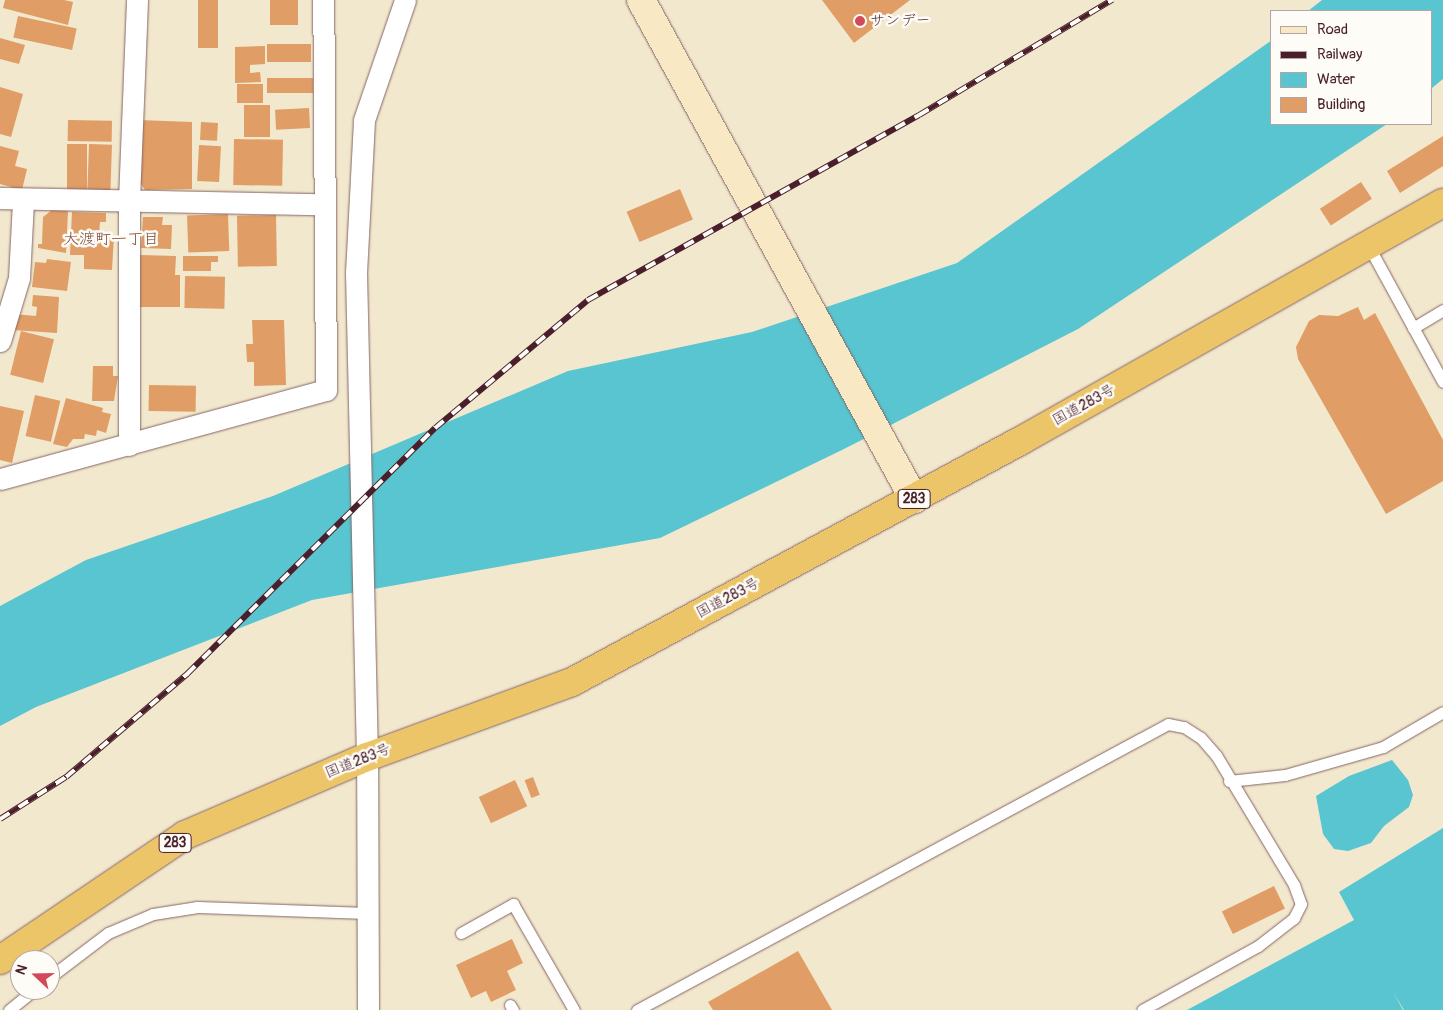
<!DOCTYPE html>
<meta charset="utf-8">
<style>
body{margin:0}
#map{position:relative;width:1443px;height:1010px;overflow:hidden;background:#f2e8ce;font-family:Pangolin,"Klee One",sans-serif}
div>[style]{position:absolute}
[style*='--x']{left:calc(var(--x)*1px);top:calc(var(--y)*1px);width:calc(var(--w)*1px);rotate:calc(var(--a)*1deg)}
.water>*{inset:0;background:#58c5d0}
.building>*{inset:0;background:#e09d65;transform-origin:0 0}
.roads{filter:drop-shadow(0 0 1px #856564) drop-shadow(0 0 1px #856564)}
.lane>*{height:11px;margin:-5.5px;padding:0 5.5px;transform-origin:5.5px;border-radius:5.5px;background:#fff}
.street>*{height:21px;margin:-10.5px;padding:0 10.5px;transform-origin:10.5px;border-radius:10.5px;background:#fff}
.secondary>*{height:28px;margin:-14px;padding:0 14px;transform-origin:14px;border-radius:14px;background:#f8e8c3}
.highway>*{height:28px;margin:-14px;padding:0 14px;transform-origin:14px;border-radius:14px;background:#edc569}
.rail>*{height:5.5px;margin-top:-2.75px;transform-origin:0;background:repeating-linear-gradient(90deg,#fdfcf7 0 11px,#4a1f2b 0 22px);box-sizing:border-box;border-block:1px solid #4a1f2b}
.dots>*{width:14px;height:14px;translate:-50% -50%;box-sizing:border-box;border:2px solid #fdfcf7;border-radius:50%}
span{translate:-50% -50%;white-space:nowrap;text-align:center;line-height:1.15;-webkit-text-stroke:5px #fdfcf7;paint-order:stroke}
.shield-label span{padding:1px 4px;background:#fdfcf7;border:1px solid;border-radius:4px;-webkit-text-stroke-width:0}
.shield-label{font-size:14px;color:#4a1f2b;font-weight:700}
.poi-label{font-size:15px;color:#4a1f2b}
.left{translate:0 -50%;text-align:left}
.street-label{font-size:15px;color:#4a1f2b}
.neighbourhood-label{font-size:16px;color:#7e4b3f}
.legend{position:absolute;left:1270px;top:10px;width:162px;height:115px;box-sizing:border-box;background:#fdfcf7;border:1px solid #b5a4a5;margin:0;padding:6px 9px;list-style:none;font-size:15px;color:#4a1f2b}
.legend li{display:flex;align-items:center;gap:10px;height:25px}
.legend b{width:25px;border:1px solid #b5a4a5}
.north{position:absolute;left:10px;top:950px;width:50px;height:50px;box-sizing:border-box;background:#fdfcf7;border:1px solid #b5a4a5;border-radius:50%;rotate:291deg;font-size:14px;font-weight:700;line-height:20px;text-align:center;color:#4a1f2b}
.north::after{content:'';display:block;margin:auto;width:18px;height:22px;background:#d1495b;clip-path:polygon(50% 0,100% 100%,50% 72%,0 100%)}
</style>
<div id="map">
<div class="water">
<div style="clip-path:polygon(1322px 0,1443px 0,1443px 79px,1432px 88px,1432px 11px,1308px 11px)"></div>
<div style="clip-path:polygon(1272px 40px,1272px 124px,1387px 124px,1078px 329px,844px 449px,660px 538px,312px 600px,36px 707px,0 726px,0 606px,86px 560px,273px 496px,568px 371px,752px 332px,957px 263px)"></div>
<div style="clip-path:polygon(1392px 760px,1408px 780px,1413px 795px,1409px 807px,1384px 826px,1371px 843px,1348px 851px,1334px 849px,1323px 834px,1316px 796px,1349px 776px)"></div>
<div style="clip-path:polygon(1443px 828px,1443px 1010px,1404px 1010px,1393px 992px,1403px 1010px,1187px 1010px,1354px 920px,1339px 892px)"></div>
</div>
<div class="building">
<div style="clip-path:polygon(5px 0,64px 0,73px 2px,68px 25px,3px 8px)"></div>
<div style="left:198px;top:0;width:20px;height:48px"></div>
<div style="left:270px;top:0;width:28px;height:25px"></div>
<div style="clip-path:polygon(822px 0,910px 0,854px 43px)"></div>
<div style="left:18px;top:16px;width:60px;height:22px;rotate:12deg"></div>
<div style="clip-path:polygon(0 38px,25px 45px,19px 64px,0 59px)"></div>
<div style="left:311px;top:44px;width:18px;height:44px;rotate:90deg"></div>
<div style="clip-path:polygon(265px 46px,265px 64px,250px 65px,250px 73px,260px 72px,261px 82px,235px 83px,235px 47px)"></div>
<div style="left:267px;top:78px;width:46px;height:15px"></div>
<div style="left:237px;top:84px;width:26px;height:19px"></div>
<div style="clip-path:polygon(0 87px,23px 94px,11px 137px,0 134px)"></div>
<div style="left:244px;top:105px;width:26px;height:32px"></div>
<div style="left:309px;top:108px;width:20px;height:34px;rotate:87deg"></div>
<div style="left:68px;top:120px;width:44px;height:21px;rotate:1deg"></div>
<div style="clip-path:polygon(139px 120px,192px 122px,192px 189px,145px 190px,138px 180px)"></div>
<div style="left:201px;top:122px;width:17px;height:18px;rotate:3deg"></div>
<div style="clip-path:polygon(1443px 136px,1443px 166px,1400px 193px,1387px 171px)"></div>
<div style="left:234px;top:139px;width:49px;height:46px;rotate:1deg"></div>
<div style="left:67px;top:144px;width:20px;height:46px"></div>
<div style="left:89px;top:144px;width:23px;height:46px;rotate:2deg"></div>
<div style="left:199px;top:145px;width:22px;height:36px;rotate:3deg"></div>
<div style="clip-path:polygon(0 146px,19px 151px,15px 166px,27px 169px,22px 190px,0 184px)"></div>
<div style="left:1361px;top:182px;width:20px;height:49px;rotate:57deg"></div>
<div style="left:680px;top:189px;width:33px;height:58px;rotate:67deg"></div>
<div style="clip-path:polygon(52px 210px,68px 211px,66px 253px,38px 248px,38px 244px,42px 244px,43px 217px)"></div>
<div style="clip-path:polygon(72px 212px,106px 213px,106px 222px,100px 222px,99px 236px,114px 236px,112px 270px,84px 269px,84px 255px,70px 255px)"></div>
<div style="left:228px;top:214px;width:37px;height:41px;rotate:88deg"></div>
<div style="left:276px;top:215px;width:51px;height:39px;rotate:89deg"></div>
<div style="clip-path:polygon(143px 217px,163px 217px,162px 225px,172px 225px,171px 249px,141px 248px)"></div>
<div style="clip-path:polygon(140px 255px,176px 256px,175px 275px,180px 275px,180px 307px,139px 307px)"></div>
<div style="clip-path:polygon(183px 256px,218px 256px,218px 262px,211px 262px,211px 271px,183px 271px)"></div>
<div style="clip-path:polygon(47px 259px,71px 262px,67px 291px,32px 287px,35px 262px,46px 263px)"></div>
<div style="left:185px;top:276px;width:40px;height:32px;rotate:1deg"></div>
<div style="clip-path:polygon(33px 295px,59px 297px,57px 333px,12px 330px,13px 314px,36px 316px,37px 307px,32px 306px)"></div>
<div style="clip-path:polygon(1358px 307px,1364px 320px,1375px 313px,1443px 440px,1443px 481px,1386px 514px,1298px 359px,1296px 347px,1309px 321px,1319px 315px,1338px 316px)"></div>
<div style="clip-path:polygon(252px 320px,284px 320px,286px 385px,254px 386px,254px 362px,247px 362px,246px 344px,253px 344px)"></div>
<div style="left:21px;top:331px;width:34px;height:45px;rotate:14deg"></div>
<div style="clip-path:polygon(93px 366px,113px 366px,113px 376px,118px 376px,114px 401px,92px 401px)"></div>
<div style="left:149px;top:385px;width:47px;height:26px;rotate:1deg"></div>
<div style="left:35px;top:395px;width:26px;height:42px;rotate:13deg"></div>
<div style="clip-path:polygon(66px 398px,103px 408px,102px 412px,111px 414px,106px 433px,97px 430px,96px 436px,85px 434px,84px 439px,73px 439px,67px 447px,53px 444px)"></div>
<div style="clip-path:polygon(0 406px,24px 411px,12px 463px,0 460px)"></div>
<div style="left:533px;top:777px;width:19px;height:9px;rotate:69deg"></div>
<div style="left:515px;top:780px;width:29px;height:40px;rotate:65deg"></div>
<div style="left:1274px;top:886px;width:25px;height:58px;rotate:64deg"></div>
<div style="clip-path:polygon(512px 939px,523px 963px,507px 971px,516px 990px,491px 1002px,486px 991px,471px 998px,456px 965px)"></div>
<div style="clip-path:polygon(798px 951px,832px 1010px,713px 1010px,708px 1002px)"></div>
</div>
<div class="roads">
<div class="lane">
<div style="--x:1368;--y:245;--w:156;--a:61.3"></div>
<div style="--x:1413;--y:328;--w:35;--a:-31"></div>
<div style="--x:1229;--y:781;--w:56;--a:-6.1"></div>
<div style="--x:1285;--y:775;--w:102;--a:-15.9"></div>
<div style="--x:1383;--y:747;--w:69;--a:-30.3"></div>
<div style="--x:461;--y:933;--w:60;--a:-29.1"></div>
<div style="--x:513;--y:904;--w:122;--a:60.1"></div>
<div style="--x:50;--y:977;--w:73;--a:-37.2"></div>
<div style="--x:108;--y:933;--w:49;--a:-22.9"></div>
<div style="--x:153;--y:914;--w:45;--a:-9"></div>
<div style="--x:197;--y:907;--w:171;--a:2"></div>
<div style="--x:510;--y:1005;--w:6;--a:59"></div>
<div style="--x:9;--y:1010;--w:32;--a:-39"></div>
<div style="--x:637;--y:1010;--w:603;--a:-28.31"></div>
<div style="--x:1168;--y:724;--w:16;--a:11"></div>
<div style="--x:1184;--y:727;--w:20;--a:33"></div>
<div style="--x:1201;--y:738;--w:23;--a:49"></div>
<div style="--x:1216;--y:755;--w:152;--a:59"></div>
<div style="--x:1294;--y:885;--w:20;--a:70"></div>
<div style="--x:1301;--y:904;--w:16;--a:117"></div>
<div style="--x:1294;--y:918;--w:46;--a:142.1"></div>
<div style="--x:1258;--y:946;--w:132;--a:151.1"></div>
</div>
<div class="street">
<div style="--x:0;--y:198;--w:322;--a:1.1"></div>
<div style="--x:0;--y:341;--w:66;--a:-73.2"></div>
<div style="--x:19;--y:278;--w:77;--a:-87"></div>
<div style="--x:129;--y:445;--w:245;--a:-90"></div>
<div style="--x:129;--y:200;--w:200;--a:-87.7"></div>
<div style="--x:0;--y:479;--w:338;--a:-15.3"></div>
<div style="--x:326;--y:390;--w:390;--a:-90.4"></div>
<div style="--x:368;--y:1010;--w:253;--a:-90.2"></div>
<div style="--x:367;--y:757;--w:484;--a:-91.3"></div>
<div style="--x:356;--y:273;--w:153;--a:-87"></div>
<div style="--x:364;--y:120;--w:127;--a:-71.1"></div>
</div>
<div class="secondary">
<div style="--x:641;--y:0;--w:569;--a:61.32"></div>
</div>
<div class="highway">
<div style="--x:0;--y:960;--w:223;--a:-34"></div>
<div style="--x:185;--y:835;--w:198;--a:-23.2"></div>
<div style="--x:367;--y:757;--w:218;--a:-20.1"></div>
<div style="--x:572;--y:682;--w:511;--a:-28.27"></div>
<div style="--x:1022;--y:440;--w:483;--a:-29.4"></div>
</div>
</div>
<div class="rail">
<div style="--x:0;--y:819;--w:78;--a:-32.5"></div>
<div style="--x:66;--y:777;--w:159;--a:-40.4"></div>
<div style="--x:187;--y:674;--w:349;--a:-44.8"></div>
<div style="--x:435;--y:428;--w:199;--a:-39.9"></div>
<div style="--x:588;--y:300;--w:379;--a:-29.2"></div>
<div style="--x:919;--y:115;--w:225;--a:-30.8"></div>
</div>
<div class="dots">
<div style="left:860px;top:21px;background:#d1495b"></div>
</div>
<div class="shield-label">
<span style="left:914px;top:499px">283</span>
<span style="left:175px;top:843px">283</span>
</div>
<div class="poi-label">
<span class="left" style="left:870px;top:21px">サンデー</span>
</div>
<div class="street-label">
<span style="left:1084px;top:405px;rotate:-29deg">国道283号</span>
<span style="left:728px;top:598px;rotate:-28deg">国道283号</span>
<span style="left:358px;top:761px;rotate:-22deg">国道283号</span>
</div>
<div class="neighbourhood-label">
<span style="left:111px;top:239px">大渡町一丁目</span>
</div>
<ul class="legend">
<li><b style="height:6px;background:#f8e8c3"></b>Road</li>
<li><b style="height:6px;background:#4a1f2b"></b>Railway</li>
<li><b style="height:14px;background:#58c5d0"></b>Water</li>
<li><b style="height:14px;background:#e09d65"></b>Building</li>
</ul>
<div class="north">N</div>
</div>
